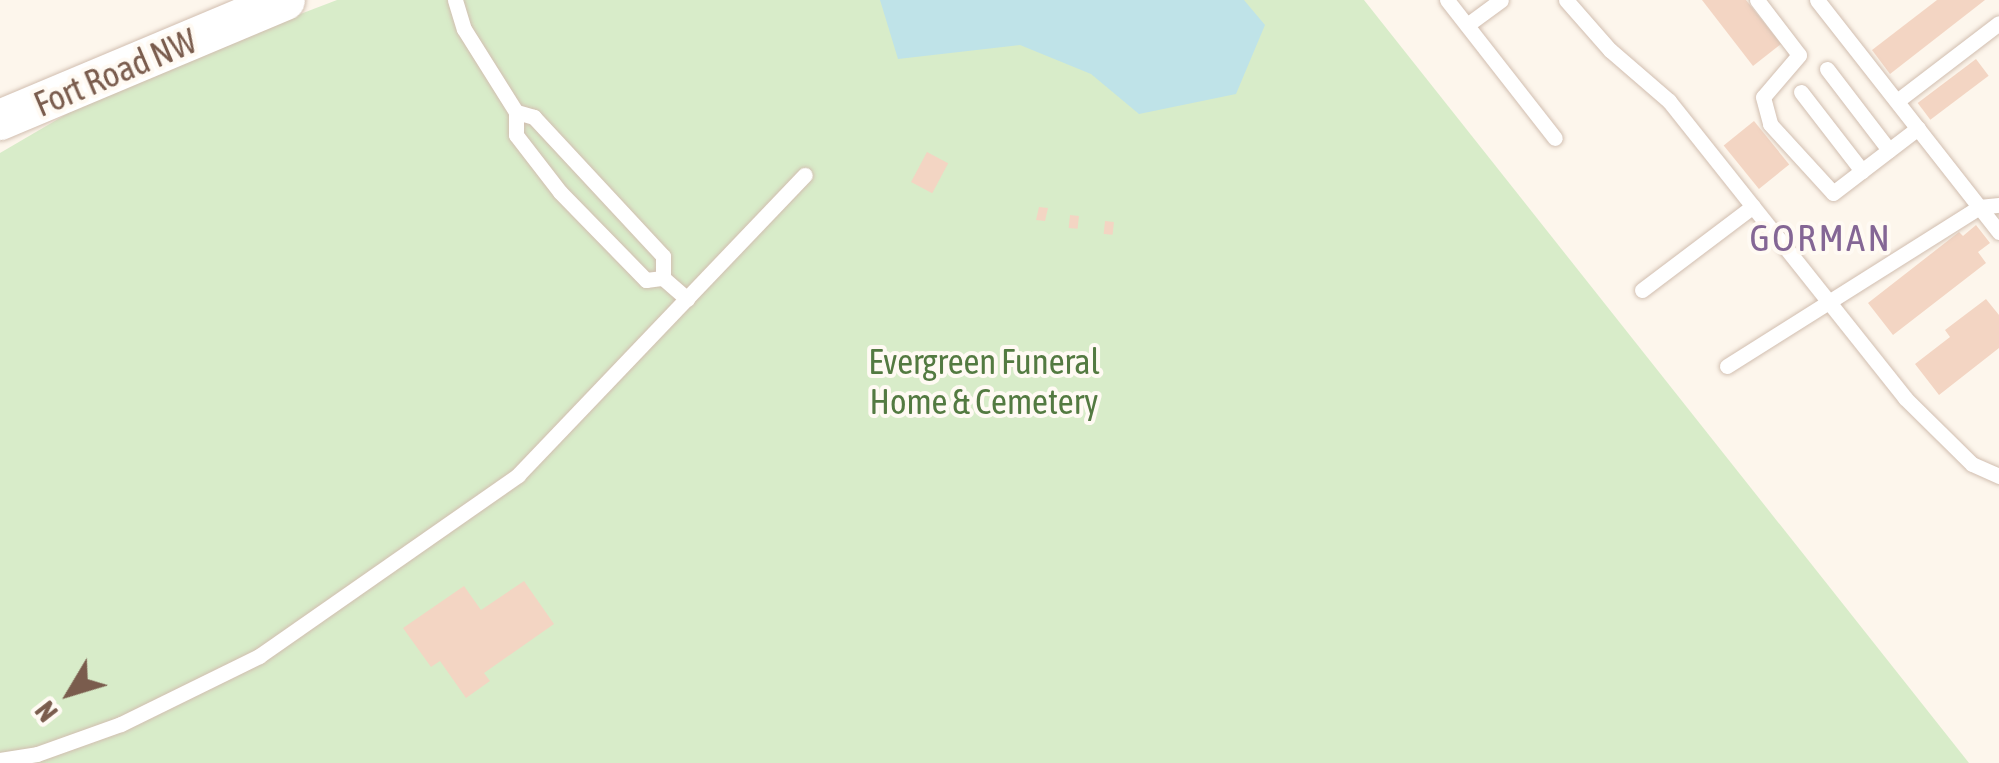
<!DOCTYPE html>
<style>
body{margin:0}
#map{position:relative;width:1999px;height:763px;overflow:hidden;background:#fdf6ec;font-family:"Asap Condensed",sans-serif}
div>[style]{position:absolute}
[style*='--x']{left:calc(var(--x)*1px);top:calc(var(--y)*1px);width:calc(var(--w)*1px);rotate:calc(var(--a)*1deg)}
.green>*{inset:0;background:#d8ecc9}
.water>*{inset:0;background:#bfe3e8}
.building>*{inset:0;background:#f3d5c3;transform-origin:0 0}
.roads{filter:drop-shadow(0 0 2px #d1beb0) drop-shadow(0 0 2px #d1beb0)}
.service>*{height:15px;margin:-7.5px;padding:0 7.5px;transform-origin:7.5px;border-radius:7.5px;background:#fff}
.tertiary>*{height:40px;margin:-20px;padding:0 20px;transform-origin:20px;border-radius:20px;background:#fff}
span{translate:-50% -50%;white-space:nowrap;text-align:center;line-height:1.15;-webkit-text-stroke:8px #fffaf3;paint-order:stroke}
.street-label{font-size:35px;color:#7a5c4d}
.park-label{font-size:35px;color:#537a41}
.neighbourhood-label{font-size:38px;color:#846695;letter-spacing:2.5px}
.north{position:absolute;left:20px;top:643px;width:100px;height:100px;-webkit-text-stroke:8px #fffaf3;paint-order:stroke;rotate:232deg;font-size:28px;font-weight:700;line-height:40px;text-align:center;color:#7a5c4d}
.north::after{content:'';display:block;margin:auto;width:35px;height:45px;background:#7a5c4d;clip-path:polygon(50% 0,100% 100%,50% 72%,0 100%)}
</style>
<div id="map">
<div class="green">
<div style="clip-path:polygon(337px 0,1364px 0,1969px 763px,0 763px,0 153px,118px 84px)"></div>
</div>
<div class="water">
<div style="clip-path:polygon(880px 0,1244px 0,1265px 25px,1236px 94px,1139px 114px,1091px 74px,1020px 45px,898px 59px)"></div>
</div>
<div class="building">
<div style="clip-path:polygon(1702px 0,1746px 0,1781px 44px,1753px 66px)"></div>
<div style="clip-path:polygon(1937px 0,1985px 0,1890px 74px,1872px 50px)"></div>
<div style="left:1976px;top:59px;width:21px;height:73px;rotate:53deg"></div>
<div style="left:1754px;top:121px;width:56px;height:39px;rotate:51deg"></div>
<div style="left:927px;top:152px;width:24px;height:34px;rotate:28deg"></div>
<div style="clip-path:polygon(1039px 207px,1048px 208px,1045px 221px,1036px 220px)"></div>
<div style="left:1070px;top:215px;width:9px;height:13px;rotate:6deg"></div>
<div style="left:1105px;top:221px;width:9px;height:13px;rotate:6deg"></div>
<div style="clip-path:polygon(1976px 225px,1990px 243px,1978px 252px,1986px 263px,1893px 335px,1868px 303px,1959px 232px,1963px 236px)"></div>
<div style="clip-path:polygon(1986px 299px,1999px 315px,1999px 348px,1939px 395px,1915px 364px,1950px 337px,1945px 330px)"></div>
<div style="clip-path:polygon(524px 581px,554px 624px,484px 673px,490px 681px,466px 698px,440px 661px,431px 667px,403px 628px,464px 586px,481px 610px)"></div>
</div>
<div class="roads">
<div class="service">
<div style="--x:455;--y:0;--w:30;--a:73"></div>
<div style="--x:464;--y:29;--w:98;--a:57.9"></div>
<div style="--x:1447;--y:0;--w:175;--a:52"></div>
<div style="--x:1566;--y:0;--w:67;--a:48.7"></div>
<div style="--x:1610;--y:50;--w:78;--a:40.8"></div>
<div style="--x:1669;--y:101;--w:379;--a:51.5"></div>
<div style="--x:1905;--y:398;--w:94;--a:44.6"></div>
<div style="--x:1972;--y:464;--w:30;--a:24"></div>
<div style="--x:1757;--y:0;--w:69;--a:52.6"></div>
<div style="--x:1799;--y:55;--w:55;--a:130.6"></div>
<div style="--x:1763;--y:97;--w:28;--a:75"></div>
<div style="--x:1770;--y:124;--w:93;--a:47.6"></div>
<div style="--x:1833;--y:193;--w:107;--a:-37.4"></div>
<div style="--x:1817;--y:0;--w:295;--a:51.9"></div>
<div style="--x:1467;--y:25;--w:42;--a:-36.3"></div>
<div style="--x:1827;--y:69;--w:102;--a:52.6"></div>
<div style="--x:1801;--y:92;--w:100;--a:52.3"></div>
<div style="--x:1897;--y:101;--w:128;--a:-37.4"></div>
<div style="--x:663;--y:278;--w:22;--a:-90"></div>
<div style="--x:663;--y:256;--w:190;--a:-132.9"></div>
<div style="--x:534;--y:117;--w:19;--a:-164"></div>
<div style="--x:516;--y:112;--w:23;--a:90"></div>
<div style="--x:516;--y:135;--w:72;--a:52.3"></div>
<div style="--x:560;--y:192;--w:123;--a:45.7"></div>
<div style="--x:646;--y:280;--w:17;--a:-7"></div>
<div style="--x:663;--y:278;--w:32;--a:41"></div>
<div style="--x:1642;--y:290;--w:139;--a:-37.1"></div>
<div style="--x:1727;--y:366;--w:298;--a:-32.2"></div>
<div style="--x:1979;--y:207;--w:20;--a:-6"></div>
<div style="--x:0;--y:760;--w:37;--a:-9"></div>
<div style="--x:37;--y:754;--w:89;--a:-19.7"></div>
<div style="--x:121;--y:724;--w:154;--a:-26.2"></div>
<div style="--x:259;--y:656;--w:316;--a:-34.9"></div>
<div style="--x:518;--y:475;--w:415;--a:-46.3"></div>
</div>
<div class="tertiary">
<div style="--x:0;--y:120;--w:309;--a:-22.8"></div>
</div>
</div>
<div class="street-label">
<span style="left:115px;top:72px;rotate:-23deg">Fort Road NW</span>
</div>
<div class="park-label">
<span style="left:984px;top:381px">Evergreen Funeral<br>Home &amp; Cemetery</span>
</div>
<div class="neighbourhood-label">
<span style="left:1821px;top:238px">GORMAN</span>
</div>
<div class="north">N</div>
</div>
